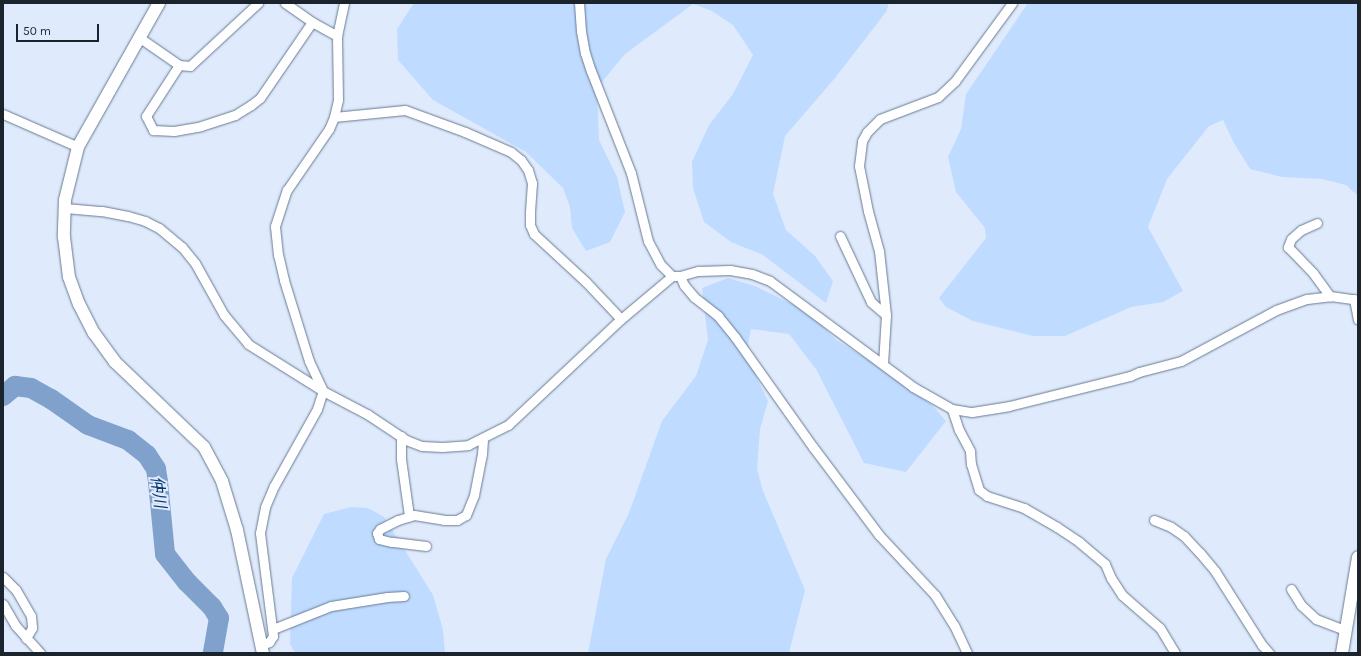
<!DOCTYPE html>
<meta charset="utf-8">
<style>
body{margin:0}
#map{position:relative;width:1361px;height:656px;overflow:hidden;background:#dfebfc;font-family:Karla,"Noto Sans JP",sans-serif}
div>[style]{position:absolute}
.green>*{inset:0;background:#bfdbff}
.river>*{height:20px;margin:-10px;padding:0 10px;transform-origin:10px;border-radius:10px;background:#80a1cb}
.roads{filter:drop-shadow(0 0 1px #677992) drop-shadow(0 0 1px #677992)}
.minor>*{height:9px;margin:-4.5px;padding:0 4.5px;transform-origin:4.5px;border-radius:4.5px;background:#fff}
.tertiary>*{height:12px;margin:-6px;padding:0 6px;transform-origin:6px;border-radius:6px;background:#fff}
span{translate:-50% -50%;white-space:nowrap;text-align:center;line-height:1.15;-webkit-text-stroke:4px #dfebfc;paint-order:stroke}
.water-label{font-size:16px;color:#0a386c;font-style:italic}
.frame{position:absolute;inset:0;border:4px solid #1b232d;pointer-events:none}
.scale{position:absolute;left:16px;top:24px;width:83px;height:18px;box-sizing:border-box;border:2px solid #1b232d;border-top:0;padding-left:5px;font-size:12px;line-height:14px;white-space:nowrap;color:#1b232d;-webkit-text-stroke:3px #dfebfc;paint-order:stroke}
</style>
<div id="map">
<div class="green">
<div style="clip-path:polygon(414px 3px,889px 3px,886px 12px,835px 78px,785px 136px,773px 194px,786px 230px,815px 256px,833px 281px,826px 303px,763px 255px,731px 242px,704px 222px,693px 188px,692px 162px,709px 125px,733px 94px,753px 55px,733px 25px,712px 11px,693px 4px,625px 54px,597px 88px,599px 140px,617px 177px,625px 212px,610px 242px,586px 251px,572px 228px,570px 207px,563px 188px,526px 152px,433px 100px,398px 60px,397px 29px)"></div>
<div style="clip-path:polygon(1028px 3px,1358px 3px,1358px 196px,1346px 185px,1322px 179px,1282px 177px,1250px 169px,1234px 143px,1223px 120px,1209px 126px,1167px 179px,1148px 227px,1183px 291px,1163px 302px,1131px 307px,1065px 336px,1033px 336px,973px 321px,946px 307px,939px 298px,986px 238px,985px 228px,956px 192px,948px 157px,961px 129px,966px 94px)"></div>
<div style="clip-path:polygon(728px 278px,755px 286px,796px 306px,816px 319px,836px 340px,889px 372px,909px 389px,932px 405px,946px 421px,906px 472px,864px 463px,816px 369px,789px 334px,751px 329px,748px 344px,753px 370px,768px 401px,760px 429px,757px 469px,763px 491px,805px 590px,789px 653px,588px 653px,606px 559px,629px 513px,662px 421px,696px 376px,708px 340px,702px 288px)"></div>
<div style="clip-path:polygon(351px 507px,368px 508px,384px 517px,433px 595px,443px 630px,445px 653px,295px 653px,290px 644px,292px 578px,324px 514px)"></div>
</div>
<div class="river">
<div style="left:3px;top:396px;width:16px;rotate:-40deg"></div>
<div style="left:15px;top:386px;width:16px;rotate:7deg"></div>
<div style="left:31px;top:388px;width:23px;rotate:29deg"></div>
<div style="left:51px;top:399px;width:45px;rotate:35.1deg"></div>
<div style="left:88px;top:425px;width:43px;rotate:20.6deg"></div>
<div style="left:128px;top:440px;width:24px;rotate:38deg"></div>
<div style="left:147px;top:455px;width:17px;rotate:57deg"></div>
<div style="left:156px;top:469px;width:13px;rotate:81deg"></div>
<div style="left:158px;top:482px;width:72px;rotate:84.4deg"></div>
<div style="left:165px;top:554px;width:36px;rotate:52deg"></div>
<div style="left:187px;top:582px;width:35px;rotate:45deg"></div>
<div style="left:212px;top:607px;width:13px;rotate:58deg"></div>
<div style="left:219px;top:618px;width:36px;rotate:100deg"></div>
</div>
<div class="roads">
<div class="minor">
<div style="left:285px;top:3px;width:33px;rotate:35deg"></div>
<div style="left:312px;top:22px;width:29px;rotate:29deg"></div>
<div style="left:579px;top:3px;width:28px;rotate:86deg"></div>
<div style="left:581px;top:31px;width:22px;rotate:80deg"></div>
<div style="left:585px;top:53px;width:19px;rotate:72deg"></div>
<div style="left:591px;top:71px;width:110px;rotate:68.6deg"></div>
<div style="left:631px;top:173px;width:70px;rotate:76deg"></div>
<div style="left:648px;top:241px;width:27px;rotate:62deg"></div>
<div style="left:661px;top:265px;width:16px;rotate:45deg"></div>
<div style="left:140px;top:38px;width:47px;rotate:34.7deg"></div>
<div style="left:179px;top:65px;width:11px;rotate:5deg"></div>
<div style="left:190px;top:66px;width:93px;rotate:-42.8deg"></div>
<div style="left:179px;top:65px;width:61px;rotate:122.9deg"></div>
<div style="left:146px;top:116px;width:16px;rotate:63deg"></div>
<div style="left:153px;top:130px;width:21px;rotate:3deg"></div>
<div style="left:174px;top:131px;width:27px;rotate:-10deg"></div>
<div style="left:201px;top:126px;width:36px;rotate:-18deg"></div>
<div style="left:235px;top:115px;width:19px;rotate:-32deg"></div>
<div style="left:251px;top:105px;width:11px;rotate:-38deg"></div>
<div style="left:260px;top:98px;width:92px;rotate:-55.6deg"></div>
<div style="left:3px;top:114px;width:82px;rotate:23.7deg"></div>
<div style="left:334px;top:117px;width:71px;rotate:-5.6deg"></div>
<div style="left:405px;top:110px;width:64px;rotate:20.1deg"></div>
<div style="left:465px;top:132px;width:50px;rotate:23.5deg"></div>
<div style="left:511px;top:152px;width:13px;rotate:39deg"></div>
<div style="left:521px;top:160px;width:12px;rotate:55deg"></div>
<div style="left:528px;top:170px;width:14px;rotate:73deg"></div>
<div style="left:532px;top:183px;width:30px;rotate:94deg"></div>
<div style="left:530px;top:213px;width:12px;rotate:90deg"></div>
<div style="left:530px;top:225px;width:10px;rotate:66deg"></div>
<div style="left:534px;top:234px;width:71px;rotate:42.7deg"></div>
<div style="left:586px;top:282px;width:51px;rotate:46.6deg"></div>
<div style="left:65px;top:208px;width:37px;rotate:5deg"></div>
<div style="left:102px;top:211px;width:26px;rotate:11deg"></div>
<div style="left:128px;top:216px;width:18px;rotate:16deg"></div>
<div style="left:145px;top:221px;width:16px;rotate:27deg"></div>
<div style="left:159px;top:228px;width:30px;rotate:40deg"></div>
<div style="left:182px;top:247px;width:21px;rotate:51deg"></div>
<div style="left:195px;top:263px;width:60px;rotate:60.9deg"></div>
<div style="left:224px;top:315px;width:38px;rotate:50deg"></div>
<div style="left:248px;top:344px;width:89px;rotate:32.1deg"></div>
<div style="left:323px;top:391px;width:50px;rotate:27.6deg"></div>
<div style="left:367px;top:414px;width:47px;rotate:33.7deg"></div>
<div style="left:406px;top:440px;width:17px;rotate:21deg"></div>
<div style="left:422px;top:446px;width:20px;rotate:3deg"></div>
<div style="left:442px;top:447px;width:26px;rotate:-4deg"></div>
<div style="left:468px;top:445px;width:45px;rotate:-26.6deg"></div>
<div style="left:508px;top:425px;width:155px;rotate:-43.2deg"></div>
<div style="left:621px;top:319px;width:67px;rotate:-40.1deg"></div>
<div style="left:672px;top:276px;width:8px"></div>
<div style="left:680px;top:276px;width:19px;rotate:-16deg"></div>
<div style="left:698px;top:271px;width:32px;rotate:-2deg"></div>
<div style="left:730px;top:270px;width:22px;rotate:10deg"></div>
<div style="left:752px;top:274px;width:19px;rotate:21deg"></div>
<div style="left:770px;top:281px;width:178px;rotate:36.5deg"></div>
<div style="left:913px;top:387px;width:45px;rotate:29.4deg"></div>
<div style="left:952px;top:409px;width:20px;rotate:9deg"></div>
<div style="left:972px;top:412px;width:37px;rotate:-9deg"></div>
<div style="left:1009px;top:406px;width:125px;rotate:-13.9deg"></div>
<div style="left:1130px;top:376px;width:10px;rotate:-24deg"></div>
<div style="left:1139px;top:372px;width:43px;rotate:-14.7deg"></div>
<div style="left:1181px;top:361px;width:108px;rotate:-28.2deg"></div>
<div style="left:1276px;top:310px;width:33px;rotate:-20deg"></div>
<div style="left:1307px;top:299px;width:23px;rotate:-7deg"></div>
<div style="left:1330px;top:296px;width:28px;rotate:8deg"></div>
<div style="left:1317px;top:223px;width:17px;rotate:156deg"></div>
<div style="left:1301px;top:230px;width:13px;rotate:138deg"></div>
<div style="left:1291px;top:239px;width:9px;rotate:111deg"></div>
<div style="left:1288px;top:247px;width:36px;rotate:46deg"></div>
<div style="left:1313px;top:273px;width:29px;rotate:54deg"></div>
<div style="left:840px;top:236px;width:73px;rotate:64.8deg"></div>
<div style="left:871px;top:302px;width:20px;rotate:41deg"></div>
<div style="left:680px;top:276px;width:10px;rotate:66deg"></div>
<div style="left:684px;top:285px;width:16px;rotate:50deg"></div>
<div style="left:694px;top:297px;width:31px;rotate:38deg"></div>
<div style="left:718px;top:316px;width:27px;rotate:51deg"></div>
<div style="left:735px;top:337px;width:135px;rotate:54.7deg"></div>
<div style="left:813px;top:447px;width:110px;rotate:53.1deg"></div>
<div style="left:879px;top:535px;width:82px;rotate:47deg"></div>
<div style="left:935px;top:595px;width:36px;rotate:58deg"></div>
<div style="left:954px;top:625px;width:31px;rotate:65deg"></div>
<div style="left:1354px;top:299px;width:21px;rotate:79deg"></div>
<div style="left:883px;top:364px;width:49px;rotate:-86.5deg"></div>
<div style="left:886px;top:315px;width:64px;rotate:-96.2deg"></div>
<div style="left:879px;top:251px;width:41px;rotate:-105.4deg"></div>
<div style="left:868px;top:211px;width:46px;rotate:-101.3deg"></div>
<div style="left:859px;top:166px;width:25px;rotate:-83deg"></div>
<div style="left:862px;top:141px;width:10px;rotate:-61deg"></div>
<div style="left:867px;top:132px;width:18px;rotate:-45deg"></div>
<div style="left:880px;top:119px;width:62px;rotate:-20.8deg"></div>
<div style="left:938px;top:97px;width:23px;rotate:-43deg"></div>
<div style="left:955px;top:81px;width:97px;rotate:-53.8deg"></div>
<div style="left:952px;top:409px;width:22px;rotate:72deg"></div>
<div style="left:959px;top:430px;width:24px;rotate:62deg"></div>
<div style="left:970px;top:451px;width:13px;rotate:86deg"></div>
<div style="left:971px;top:464px;width:27px;rotate:73deg"></div>
<div style="left:979px;top:490px;width:10px;rotate:37deg"></div>
<div style="left:987px;top:496px;width:39px;rotate:18deg"></div>
<div style="left:1024px;top:508px;width:38px;rotate:30deg"></div>
<div style="left:1057px;top:527px;width:27px;rotate:34deg"></div>
<div style="left:1079px;top:542px;width:34px;rotate:40deg"></div>
<div style="left:1105px;top:564px;width:15px;rotate:67deg"></div>
<div style="left:1111px;top:578px;width:20px;rotate:57deg"></div>
<div style="left:1122px;top:595px;width:50px;rotate:41deg"></div>
<div style="left:1160px;top:628px;width:29px;rotate:59deg"></div>
<div style="left:401px;top:436px;width:23px;rotate:90deg"></div>
<div style="left:401px;top:459px;width:58px;rotate:82deg"></div>
<div style="left:1154px;top:520px;width:18px;rotate:22deg"></div>
<div style="left:1171px;top:527px;width:16px;rotate:35deg"></div>
<div style="left:1184px;top:536px;width:23px;rotate:47deg"></div>
<div style="left:1200px;top:553px;width:23px;rotate:50deg"></div>
<div style="left:1215px;top:571px;width:88px;rotate:57.6deg"></div>
<div style="left:1262px;top:645px;width:11px;rotate:49deg"></div>
<div style="left:426px;top:546px;width:35px;rotate:-173deg"></div>
<div style="left:391px;top:542px;width:12px;rotate:-166deg"></div>
<div style="left:379px;top:539px;width:6px;rotate:-108deg"></div>
<div style="left:377px;top:533px;width:5px;rotate:-53deg"></div>
<div style="left:380px;top:529px;width:20px;rotate:-27deg"></div>
<div style="left:398px;top:520px;width:17px;rotate:-17deg"></div>
<div style="left:414px;top:515px;width:30px;rotate:9deg"></div>
<div style="left:444px;top:520px;width:13px"></div>
<div style="left:457px;top:520px;width:10px;rotate:-29deg"></div>
<div style="left:466px;top:515px;width:22px;rotate:-68deg"></div>
<div style="left:474px;top:495px;width:42px;rotate:-79deg"></div>
<div style="left:482px;top:454px;width:16px;rotate:-86deg"></div>
<div style="left:3px;top:577px;width:18px;rotate:45deg"></div>
<div style="left:16px;top:590px;width:30px;rotate:60deg"></div>
<div style="left:31px;top:616px;width:12px;rotate:85deg"></div>
<div style="left:32px;top:628px;width:12px;rotate:121deg"></div>
<div style="left:1291px;top:589px;width:19px;rotate:58deg"></div>
<div style="left:1301px;top:605px;width:21px;rotate:43deg"></div>
<div style="left:1316px;top:619px;width:31px;rotate:21deg"></div>
<div style="left:3px;top:604px;width:24px;rotate:60deg"></div>
<div style="left:15px;top:625px;width:38px;rotate:48deg"></div>
<div style="left:273px;top:629px;width:62px;rotate:-21.6deg"></div>
<div style="left:331px;top:606px;width:57px;rotate:-9.1deg"></div>
<div style="left:387px;top:597px;width:17px;rotate:-3deg"></div>
<div style="left:262px;top:645px;width:8px;rotate:-23deg"></div>
<div style="left:269px;top:642px;width:7px;rotate:-56deg"></div>
<div style="left:273px;top:636px;width:104px;rotate:-97.2deg"></div>
<div style="left:260px;top:533px;width:26px;rotate:-79deg"></div>
<div style="left:265px;top:507px;width:23px;rotate:-67deg"></div>
<div style="left:274px;top:486px;width:88px;rotate:-60.8deg"></div>
<div style="left:317px;top:409px;width:19px;rotate:-72deg"></div>
<div style="left:323px;top:391px;width:33px;rotate:-115deg"></div>
<div style="left:309px;top:361px;width:85px;rotate:-107.2deg"></div>
<div style="left:284px;top:280px;width:26px;rotate:-103deg"></div>
<div style="left:278px;top:255px;width:29px;rotate:-96deg"></div>
<div style="left:275px;top:226px;width:38px;rotate:-72deg"></div>
<div style="left:287px;top:190px;width:74px;rotate:-55.5deg"></div>
<div style="left:329px;top:129px;width:13px;rotate:-67deg"></div>
<div style="left:334px;top:117px;width:17px;rotate:-77deg"></div>
<div style="left:338px;top:100px;width:64px;rotate:-90.9deg"></div>
<div style="left:337px;top:36px;width:34px;rotate:-78deg"></div>
</div>
<div class="tertiary">
<div style="left:159px;top:3px;width:165px;rotate:119.4deg"></div>
<div style="left:78px;top:147px;width:55px;rotate:103.8deg"></div>
<div style="left:65px;top:200px;width:37px;rotate:92deg"></div>
<div style="left:64px;top:237px;width:40px;rotate:82.9deg"></div>
<div style="left:69px;top:277px;width:29px;rotate:70deg"></div>
<div style="left:79px;top:304px;width:33px;rotate:63deg"></div>
<div style="left:94px;top:333px;width:36px;rotate:54deg"></div>
<div style="left:115px;top:362px;width:123px;rotate:43.7deg"></div>
<div style="left:204px;top:447px;width:38px;rotate:62deg"></div>
<div style="left:222px;top:481px;width:51px;rotate:73deg"></div>
<div style="left:237px;top:530px;width:126px;rotate:78.1deg"></div>
<div style="left:1342px;top:653px;width:97px;rotate:-80.5deg"></div>
</div>
</div>
<div class="water-label">
<span style="left:158px;top:492px;rotate:83deg">仲川</span>
</div>
<div class="frame"></div>
<div class="scale">50 m</div>
</div>
